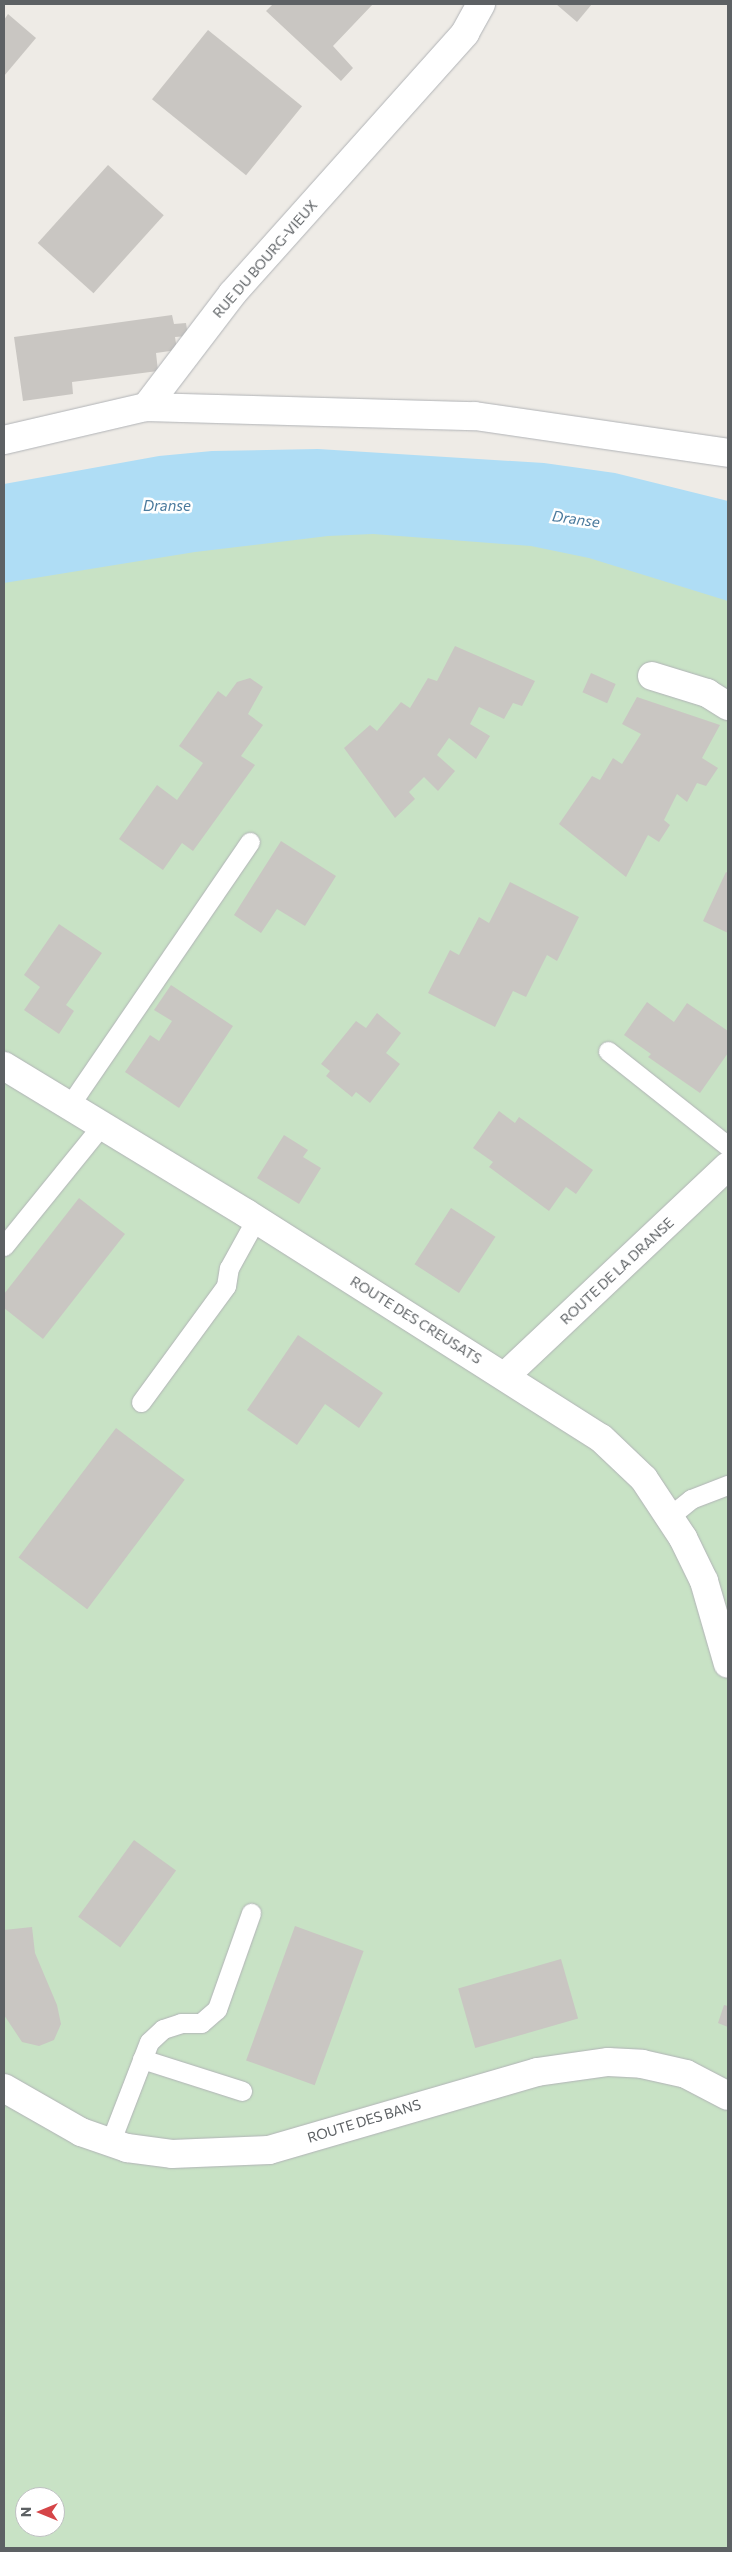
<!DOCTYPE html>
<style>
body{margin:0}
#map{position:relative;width:732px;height:2552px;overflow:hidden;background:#eeebe6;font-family:Commissioner,sans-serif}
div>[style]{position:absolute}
.green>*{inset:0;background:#c8e2c5}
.water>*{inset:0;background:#afddf5}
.building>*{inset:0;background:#c9c6c2;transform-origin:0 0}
.roads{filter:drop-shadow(0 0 1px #b1b3b6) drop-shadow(0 0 1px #b1b3b6)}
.lane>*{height:19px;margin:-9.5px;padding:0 9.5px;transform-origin:9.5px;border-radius:9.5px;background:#fff}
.street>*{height:28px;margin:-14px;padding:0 14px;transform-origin:14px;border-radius:14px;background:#fff}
span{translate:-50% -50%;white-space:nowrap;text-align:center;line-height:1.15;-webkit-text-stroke:5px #fff;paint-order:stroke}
.street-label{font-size:14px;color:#5d6164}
.water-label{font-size:15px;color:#4a7a9d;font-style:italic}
.frame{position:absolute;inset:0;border:5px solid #5d6164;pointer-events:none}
.north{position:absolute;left:15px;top:2487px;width:50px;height:50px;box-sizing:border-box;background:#fff;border:1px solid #bec0c1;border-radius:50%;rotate:270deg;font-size:14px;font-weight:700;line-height:20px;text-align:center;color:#5d6164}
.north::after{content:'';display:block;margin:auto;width:18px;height:22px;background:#d54548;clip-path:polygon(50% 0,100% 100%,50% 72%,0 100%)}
</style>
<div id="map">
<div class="green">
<div style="clip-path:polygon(evenodd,263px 501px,728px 571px,728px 2548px,4px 2548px,4px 543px,263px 501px,25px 2497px,55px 2497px,55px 2527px,25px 2527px,25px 2497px)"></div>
</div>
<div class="water">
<div style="clip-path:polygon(318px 449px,544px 463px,615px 473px,728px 501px,728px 601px,589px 558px,531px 546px,373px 534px,328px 536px,195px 552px,4px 583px,4px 484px,159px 456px,212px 451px)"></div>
</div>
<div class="building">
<div style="clip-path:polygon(273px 4px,373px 4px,333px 46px,353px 68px,341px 81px,266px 11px)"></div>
<div style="clip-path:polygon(556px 4px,592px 4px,577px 22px)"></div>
<div style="clip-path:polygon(8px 14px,36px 38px,4px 76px,4px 20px)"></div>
<div style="left:208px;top:30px;width:121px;height:89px;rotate:39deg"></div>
<div style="left:108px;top:165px;width:75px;height:105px;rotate:42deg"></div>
<div style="clip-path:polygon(172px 315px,174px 324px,186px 323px,188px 336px,175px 337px,177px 350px,156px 353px,158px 371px,72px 382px,73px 394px,23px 401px,14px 337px)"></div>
<div style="clip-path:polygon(455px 646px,535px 681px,522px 706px,513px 703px,504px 719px,479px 707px,470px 724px,490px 736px,476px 759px,449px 738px,437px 755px,455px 771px,438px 791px,424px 777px,409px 792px,415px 799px,395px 818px,344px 748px,370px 725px,377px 731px,401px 702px,410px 708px,428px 678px,437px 681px)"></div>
<div style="left:591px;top:673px;width:27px;height:21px;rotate:24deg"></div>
<div style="clip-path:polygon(250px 678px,263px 687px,248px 714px,263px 725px,241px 756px,255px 765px,193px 851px,182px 843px,163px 870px,119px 839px,157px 785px,177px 800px,203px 763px,179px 746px,218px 691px,226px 697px,237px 682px)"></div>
<div style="clip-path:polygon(637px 697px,720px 725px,702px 758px,718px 768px,706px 786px,697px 783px,687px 802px,677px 794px,664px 820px,670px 825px,659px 842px,648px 835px,626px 877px,559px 824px,592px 776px,600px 780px,613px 758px,622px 764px,641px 734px,622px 724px)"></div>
<div style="clip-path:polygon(281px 841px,336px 876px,305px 926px,277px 909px,261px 933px,234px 915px)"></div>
<div style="clip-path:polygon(726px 872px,728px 873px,728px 933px,703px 921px)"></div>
<div style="clip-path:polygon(510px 882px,579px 917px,557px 961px,547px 955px,526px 997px,513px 991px,495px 1027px,428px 993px,450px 950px,459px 955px,479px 917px,489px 923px)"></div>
<div style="clip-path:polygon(59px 924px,102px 953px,66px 1005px,74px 1011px,59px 1034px,24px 1010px,40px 987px,24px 975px)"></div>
<div style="clip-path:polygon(171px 985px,233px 1026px,179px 1108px,125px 1072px,150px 1035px,159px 1041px,172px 1021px,154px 1010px)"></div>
<div style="clip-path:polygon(647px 1002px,674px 1022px,687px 1003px,728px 1031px,728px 1053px,700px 1093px,648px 1057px,651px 1054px,624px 1035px)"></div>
<div style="clip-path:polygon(377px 1013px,401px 1033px,386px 1053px,400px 1064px,370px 1103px,356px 1092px,352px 1097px,326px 1076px,330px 1071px,321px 1064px,356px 1021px,366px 1028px)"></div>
<div style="clip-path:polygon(499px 1111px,515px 1123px,519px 1117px,593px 1170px,576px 1194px,566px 1187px,549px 1211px,489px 1167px,493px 1162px,473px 1148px)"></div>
<div style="clip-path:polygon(284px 1135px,308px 1150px,303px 1157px,321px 1168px,299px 1204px,257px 1178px)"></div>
<div style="clip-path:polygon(79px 1198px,125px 1234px,43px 1339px,4px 1308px,4px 1294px)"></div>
<div style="left:451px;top:1208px;width:53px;height:67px;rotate:33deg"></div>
<div style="clip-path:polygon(298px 1335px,383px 1393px,359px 1428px,325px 1404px,297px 1445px,247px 1410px)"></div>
<div style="left:116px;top:1428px;width:86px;height:162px;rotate:37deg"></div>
<div style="left:134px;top:1840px;width:52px;height:95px;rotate:36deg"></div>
<div style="left:295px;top:1926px;width:73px;height:143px;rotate:20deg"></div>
<div style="clip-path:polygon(32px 1927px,35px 1953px,57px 2005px,61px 2024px,54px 2040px,39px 2046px,22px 2042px,4px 2015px,4px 1930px)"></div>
<div style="left:561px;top:1959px;width:62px;height:107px;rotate:74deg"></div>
<div style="clip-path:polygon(724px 2005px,728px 2006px,728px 2027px,718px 2023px)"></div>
</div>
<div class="roads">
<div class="lane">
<div style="left:608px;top:1051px;width:153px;rotate:38.4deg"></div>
<div style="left:69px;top:1106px;width:320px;rotate:-55.6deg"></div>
<div style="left:4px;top:1246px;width:156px;rotate:-51deg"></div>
<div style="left:141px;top:1402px;width:144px;rotate:-53.8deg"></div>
<div style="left:226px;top:1286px;width:18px;rotate:-81deg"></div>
<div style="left:229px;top:1268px;width:56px;rotate:-61.1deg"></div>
<div style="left:670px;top:1516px;width:27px;rotate:-39deg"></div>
<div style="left:691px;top:1499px;width:40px;rotate:-21deg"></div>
<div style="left:142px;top:2059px;width:105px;rotate:17.7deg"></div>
<div style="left:110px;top:2143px;width:108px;rotate:-68.9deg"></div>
<div style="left:149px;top:2042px;width:19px;rotate:-43deg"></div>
<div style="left:163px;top:2029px;width:19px;rotate:-18deg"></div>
<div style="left:181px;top:2023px;width:20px"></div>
<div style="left:201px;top:2023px;width:21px;rotate:-41deg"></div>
<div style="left:217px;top:2009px;width:102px;rotate:-70.5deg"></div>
</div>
<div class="street">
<div style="left:146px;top:407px;width:329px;rotate:1.6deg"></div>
<div style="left:475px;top:416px;width:256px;rotate:8.3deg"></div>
<div style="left:4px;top:440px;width:146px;rotate:-13.1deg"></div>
<div style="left:146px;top:407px;width:142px;rotate:-52.7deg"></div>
<div style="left:232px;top:294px;width:350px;rotate:-48.2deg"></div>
<div style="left:465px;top:33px;width:33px;rotate:-61deg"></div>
<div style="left:652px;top:676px;width:58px;rotate:17.2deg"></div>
<div style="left:707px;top:693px;width:25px;rotate:32deg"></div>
<div style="left:4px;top:1066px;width:283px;rotate:31.3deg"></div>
<div style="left:246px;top:1213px;width:420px;rotate:32.4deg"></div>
<div style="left:601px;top:1438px;width:59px;rotate:43.6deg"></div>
<div style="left:644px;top:1479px;width:71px;rotate:56.5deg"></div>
<div style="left:683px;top:1538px;width:48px;rotate:64deg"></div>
<div style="left:704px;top:1581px;width:86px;rotate:73.9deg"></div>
<div style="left:505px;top:1376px;width:306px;rotate:-43.3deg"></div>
<div style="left:4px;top:2088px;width:89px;rotate:29.7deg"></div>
<div style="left:81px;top:2132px;width:49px;rotate:19.2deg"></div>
<div style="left:127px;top:2148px;width:45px;rotate:7.6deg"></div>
<div style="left:172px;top:2154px;width:97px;rotate:-2.4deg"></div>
<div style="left:269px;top:2150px;width:279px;rotate:-16.2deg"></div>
<div style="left:537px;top:2072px;width:72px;rotate:-8deg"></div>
<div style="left:608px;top:2062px;width:34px;rotate:3deg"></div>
<div style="left:642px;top:2064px;width:45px;rotate:12.8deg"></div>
<div style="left:686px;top:2074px;width:47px;rotate:27.6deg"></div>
</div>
</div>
<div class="street-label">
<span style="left:265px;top:259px;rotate:-49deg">RUE DU BOURG-VIEUX</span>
<span style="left:617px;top:1271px;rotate:-43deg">ROUTE DE LA DRANSE</span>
<span style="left:416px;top:1320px;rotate:32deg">ROUTE DES CREUSATS</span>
<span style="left:364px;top:2121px;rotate:-17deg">ROUTE DES BANS</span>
</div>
<div class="water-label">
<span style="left:167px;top:506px">Dranse</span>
<span style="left:576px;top:519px;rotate:8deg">Dranse</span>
</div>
<div class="frame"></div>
<div class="north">N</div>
</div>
